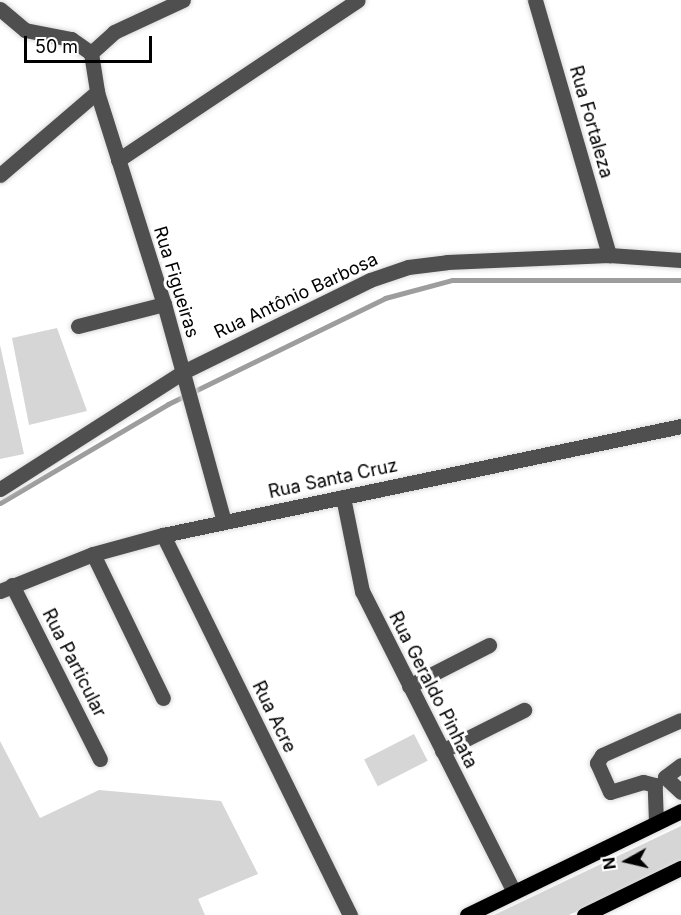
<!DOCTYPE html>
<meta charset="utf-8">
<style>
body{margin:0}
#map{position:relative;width:681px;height:915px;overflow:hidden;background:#fff;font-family:Inter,sans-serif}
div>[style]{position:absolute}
.green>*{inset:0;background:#d6d6d6;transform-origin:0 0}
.stream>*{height:5px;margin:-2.5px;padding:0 2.5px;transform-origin:2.5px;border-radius:2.5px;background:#9d9d9d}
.roads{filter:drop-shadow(0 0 2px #dbdbdb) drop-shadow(0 0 2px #dbdbdb)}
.minor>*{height:15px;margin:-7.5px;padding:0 7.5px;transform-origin:7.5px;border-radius:7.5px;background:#4f4f4f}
.major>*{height:15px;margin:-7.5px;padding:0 7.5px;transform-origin:7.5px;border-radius:7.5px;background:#000}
span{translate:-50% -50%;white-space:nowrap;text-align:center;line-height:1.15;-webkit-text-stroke:6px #fff;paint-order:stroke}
.street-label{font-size:18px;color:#000}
.north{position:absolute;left:597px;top:831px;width:60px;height:60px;-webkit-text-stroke:4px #fff;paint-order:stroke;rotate:262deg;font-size:16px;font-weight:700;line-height:24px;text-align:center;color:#000}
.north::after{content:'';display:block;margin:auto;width:21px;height:27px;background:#000;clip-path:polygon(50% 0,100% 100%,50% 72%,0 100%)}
.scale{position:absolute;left:24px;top:36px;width:128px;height:27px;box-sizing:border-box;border:3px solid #000;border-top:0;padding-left:8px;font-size:18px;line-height:21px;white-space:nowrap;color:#000;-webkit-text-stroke:4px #fff;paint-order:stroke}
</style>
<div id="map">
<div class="green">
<div style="clip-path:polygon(57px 328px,87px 411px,29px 425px,12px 338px)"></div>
<div style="clip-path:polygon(0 345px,24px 454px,0 459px)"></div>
<div style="left:414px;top:734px;width:30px;height:56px;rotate:63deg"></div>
<div style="clip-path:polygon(0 741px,40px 818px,99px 790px,221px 801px,258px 874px,198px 899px,205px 915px,0 915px)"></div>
<div style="clip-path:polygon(681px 826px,681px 862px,569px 915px,494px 915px)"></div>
</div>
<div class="stream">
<div style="left:0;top:503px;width:195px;rotate:-30.5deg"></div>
<div style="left:168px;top:404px;width:242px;rotate:-26deg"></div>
<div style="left:385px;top:298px;width:69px;rotate:-15deg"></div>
<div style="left:452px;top:280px;width:229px"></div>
</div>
<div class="roads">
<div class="minor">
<div style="left:535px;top:0;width:266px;rotate:73.8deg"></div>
<div style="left:0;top:9px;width:33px;rotate:40deg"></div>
<div style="left:25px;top:30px;width:47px;rotate:11.1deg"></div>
<div style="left:71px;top:39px;width:24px;rotate:35deg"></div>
<div style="left:91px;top:53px;width:39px;rotate:81deg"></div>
<div style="left:97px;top:92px;width:222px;rotate:72.5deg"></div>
<div style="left:164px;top:304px;width:226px;rotate:74.6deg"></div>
<div style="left:91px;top:53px;width:31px;rotate:-42deg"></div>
<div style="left:114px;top:32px;width:76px;rotate:-24.9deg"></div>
<div style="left:118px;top:160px;width:288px;rotate:-33.7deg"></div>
<div style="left:0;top:175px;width:128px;rotate:-40.6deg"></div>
<div style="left:78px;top:326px;width:89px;rotate:-14.3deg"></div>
<div style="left:0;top:489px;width:217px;rotate:-32.6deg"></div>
<div style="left:183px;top:372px;width:208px;rotate:-26.2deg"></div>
<div style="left:370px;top:280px;width:40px;rotate:-18.9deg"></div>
<div style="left:408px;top:267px;width:39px;rotate:-7deg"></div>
<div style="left:447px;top:262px;width:162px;rotate:-2.5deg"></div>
<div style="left:609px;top:255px;width:72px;rotate:4deg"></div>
<div style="left:343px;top:497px;width:96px;rotate:78.6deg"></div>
<div style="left:362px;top:591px;width:337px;rotate:63.2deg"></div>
<div style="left:163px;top:535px;width:424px;rotate:63.8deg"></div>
<div style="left:93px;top:554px;width:160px;rotate:64.1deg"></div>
<div style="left:12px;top:585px;width:195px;rotate:63.2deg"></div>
<div style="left:0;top:591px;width:100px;rotate:-21.7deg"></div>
<div style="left:93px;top:554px;width:73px;rotate:-15.2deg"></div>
<div style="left:163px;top:535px;width:529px;rotate:-11.88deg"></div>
<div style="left:409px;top:686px;width:90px;rotate:-27.1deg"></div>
<div style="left:442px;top:751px;width:92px;rotate:-26.6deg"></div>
<div style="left:681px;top:765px;width:20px;rotate:143deg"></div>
<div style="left:665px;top:777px;width:22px;rotate:43deg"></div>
<div style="left:656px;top:823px;width:38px;rotate:-92deg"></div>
<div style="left:655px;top:785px;width:12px;rotate:-166deg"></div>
<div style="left:643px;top:782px;width:34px;rotate:163deg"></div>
<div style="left:610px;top:792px;width:32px;rotate:-114deg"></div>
<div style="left:597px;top:763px;width:9px;rotate:-58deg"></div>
<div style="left:602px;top:755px;width:86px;rotate:-23.9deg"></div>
</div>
<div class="major">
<div style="left:467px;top:915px;width:238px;rotate:-25.9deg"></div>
<div style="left:584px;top:915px;width:108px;rotate:-25.9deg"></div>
</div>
</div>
<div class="street-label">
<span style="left:591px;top:122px;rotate:74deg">Rua Fortaleza</span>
<span style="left:176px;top:282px;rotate:73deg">Rua Figueiras</span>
<span style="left:296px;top:296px;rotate:-25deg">Rua Antônio Barbosa</span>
<span style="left:333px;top:479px;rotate:-12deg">Rua Santa Cruz</span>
<span style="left:74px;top:663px;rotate:63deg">Rua Particular</span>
<span style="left:433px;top:690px;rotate:63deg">Rua Geraldo Pinhata</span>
<span style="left:274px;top:717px;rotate:64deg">Rua Acre</span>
</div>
<div class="north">N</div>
<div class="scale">50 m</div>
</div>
